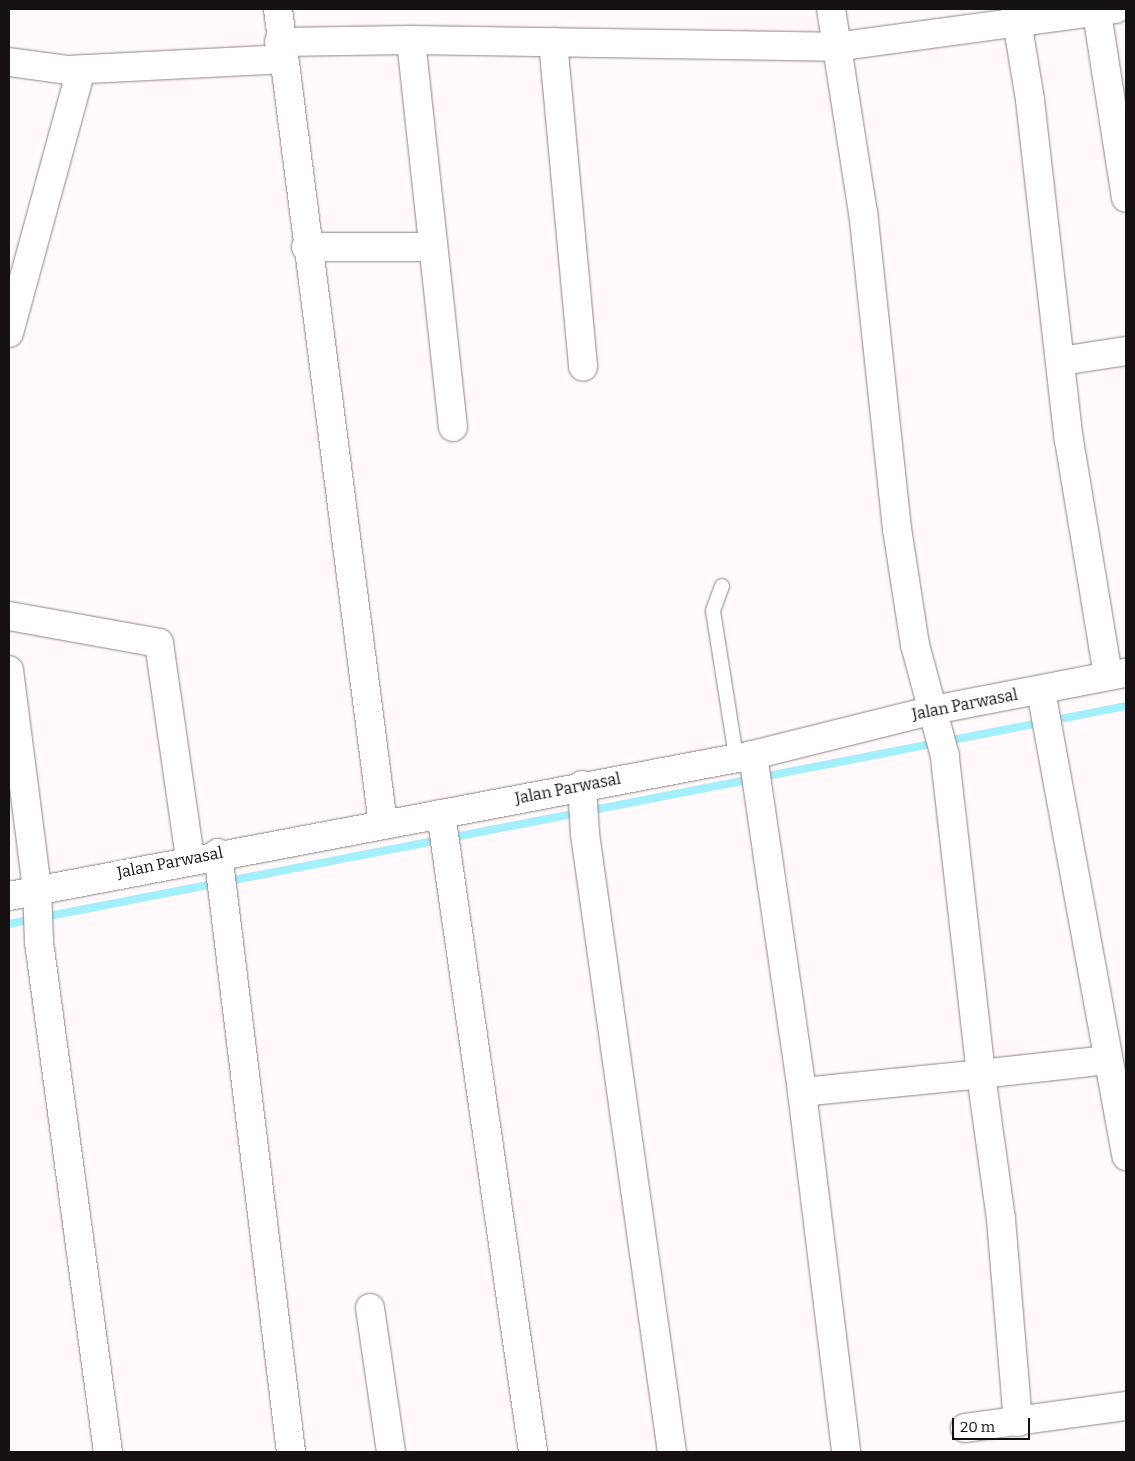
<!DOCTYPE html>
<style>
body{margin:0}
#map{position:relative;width:1135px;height:1461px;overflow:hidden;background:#fff9fb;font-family:Bitter,serif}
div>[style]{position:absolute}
.stream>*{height:8px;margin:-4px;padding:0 4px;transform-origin:4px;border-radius:4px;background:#a3effa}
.roads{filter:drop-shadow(0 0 1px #908387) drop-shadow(0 0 1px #908387)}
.service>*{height:14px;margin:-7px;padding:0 7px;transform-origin:7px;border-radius:7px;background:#fff}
.minor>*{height:28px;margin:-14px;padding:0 14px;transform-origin:14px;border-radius:14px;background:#fff}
span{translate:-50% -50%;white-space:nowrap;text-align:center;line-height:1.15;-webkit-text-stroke:5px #fff;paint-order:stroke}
.street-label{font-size:16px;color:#151012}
.frame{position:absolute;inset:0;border:10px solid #151012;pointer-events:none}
.scale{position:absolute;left:952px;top:1418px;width:78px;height:22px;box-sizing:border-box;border:2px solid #151012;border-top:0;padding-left:6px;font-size:15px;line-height:18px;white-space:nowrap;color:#151012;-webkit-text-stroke:4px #fff;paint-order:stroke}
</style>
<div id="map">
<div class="stream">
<div style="left:44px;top:917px;width:1102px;rotate:-11.03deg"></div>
<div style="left:9px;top:924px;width:24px;rotate:-12deg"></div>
</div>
<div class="roads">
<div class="service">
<div style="left:722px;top:586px;width:27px;rotate:110deg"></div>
<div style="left:713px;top:611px;width:148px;rotate:81deg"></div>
</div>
<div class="minor">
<div style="left:278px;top:9px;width:822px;rotate:82.66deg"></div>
<div style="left:1015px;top:9px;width:92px;rotate:80.6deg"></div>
<div style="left:1030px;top:100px;width:342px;rotate:83.5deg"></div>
<div style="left:1069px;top:440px;width:239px;rotate:80.6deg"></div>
<div style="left:1097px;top:13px;width:187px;rotate:81.1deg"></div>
<div style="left:279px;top:42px;width:132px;rotate:-0.9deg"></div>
<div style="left:553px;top:42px;width:326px;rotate:84.7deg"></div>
<div style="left:9px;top:62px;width:60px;rotate:7.7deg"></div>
<div style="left:68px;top:70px;width:214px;rotate:-2.9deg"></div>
<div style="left:306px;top:247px;width:126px"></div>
<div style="left:9px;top:333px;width:273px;rotate:-74.7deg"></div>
<div style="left:1061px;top:361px;width:66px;rotate:-8.7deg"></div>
<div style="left:453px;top:427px;width:389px;rotate:-96.2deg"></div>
<div style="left:411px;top:40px;width:424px;rotate:0.9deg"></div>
<div style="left:835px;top:47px;width:283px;rotate:-7.7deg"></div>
<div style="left:9px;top:616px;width:152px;rotate:10.2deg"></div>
<div style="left:159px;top:643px;width:218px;rotate:81.8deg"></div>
<div style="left:9px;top:670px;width:221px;rotate:82.7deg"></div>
<div style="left:37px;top:889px;width:53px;rotate:87.8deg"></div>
<div style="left:39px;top:942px;width:515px;rotate:82.3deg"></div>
<div style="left:1041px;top:691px;width:473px;rotate:79.6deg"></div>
<div style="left:753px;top:755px;width:341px;rotate:81.7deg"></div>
<div style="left:802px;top:1092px;width:363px;rotate:83deg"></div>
<div style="left:582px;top:785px;width:49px;rotate:86.5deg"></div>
<div style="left:585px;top:834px;width:624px;rotate:81.99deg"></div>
<div style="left:441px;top:814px;width:645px;rotate:81.79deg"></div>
<div style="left:218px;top:853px;width:603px;rotate:83.05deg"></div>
<div style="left:9px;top:896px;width:757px;rotate:-10.73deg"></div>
<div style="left:753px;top:755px;width:186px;rotate:-14deg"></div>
<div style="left:933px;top:710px;width:197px;rotate:-10.9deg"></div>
<div style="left:802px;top:1092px;width:180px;rotate:-5.7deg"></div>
<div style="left:981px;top:1074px;width:320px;rotate:-96.5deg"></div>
<div style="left:945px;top:756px;width:115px;rotate:-105.1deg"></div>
<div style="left:915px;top:645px;width:117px;rotate:-98.8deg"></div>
<div style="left:897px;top:529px;width:318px;rotate:-96.1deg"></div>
<div style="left:863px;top:213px;width:206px;rotate:-98.9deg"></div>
<div style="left:370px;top:1308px;width:146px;rotate:81.7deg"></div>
<div style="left:1018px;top:1422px;width:204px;rotate:-94.8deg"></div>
<div style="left:1001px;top:1219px;width:146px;rotate:-97.9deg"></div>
<div style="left:981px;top:1074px;width:127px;rotate:-6.3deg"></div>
<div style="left:965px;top:1428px;width:162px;rotate:-7.8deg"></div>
</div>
</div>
<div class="street-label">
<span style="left:965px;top:705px;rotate:-11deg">Jalan Parwasal</span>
<span style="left:568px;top:789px;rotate:-11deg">Jalan Parwasal</span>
<span style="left:170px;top:863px;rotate:-11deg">Jalan Parwasal</span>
</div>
<div class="frame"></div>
<div class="scale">20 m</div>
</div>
